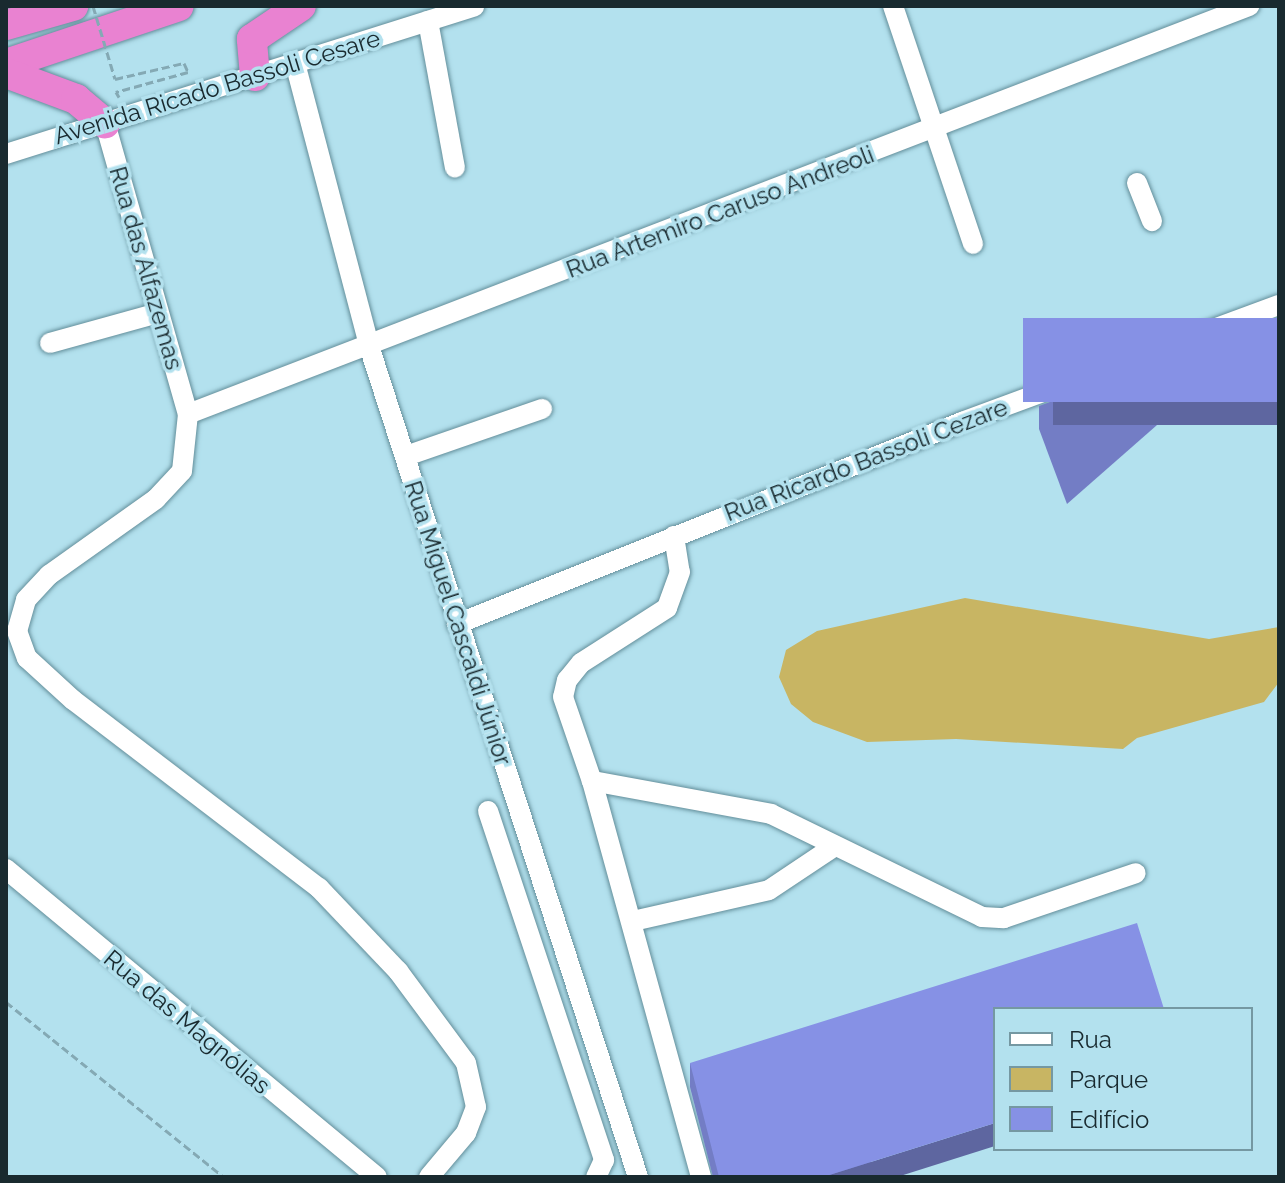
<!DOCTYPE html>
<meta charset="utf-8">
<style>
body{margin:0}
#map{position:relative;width:1285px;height:1183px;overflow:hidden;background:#b3e1ee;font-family:Raleway,sans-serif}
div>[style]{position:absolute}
.green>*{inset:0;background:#c8b563}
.path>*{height:3px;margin-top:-1.5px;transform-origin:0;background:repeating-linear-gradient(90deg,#84a9b4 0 8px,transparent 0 12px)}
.roads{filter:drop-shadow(0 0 2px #638e9a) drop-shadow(0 0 2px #638e9a)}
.minor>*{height:20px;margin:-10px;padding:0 10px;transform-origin:10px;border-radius:10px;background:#fff}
.highway>*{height:30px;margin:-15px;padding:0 15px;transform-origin:15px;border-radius:15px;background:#e982d1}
.path-bridge>*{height:3px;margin-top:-1.5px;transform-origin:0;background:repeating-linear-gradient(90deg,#84a9b4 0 8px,transparent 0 12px)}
.wall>*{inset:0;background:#737dc5}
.shaded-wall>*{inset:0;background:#5e66a0;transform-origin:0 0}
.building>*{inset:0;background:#8691e5;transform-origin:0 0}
span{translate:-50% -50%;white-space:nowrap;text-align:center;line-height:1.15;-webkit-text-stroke:7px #b3e1ee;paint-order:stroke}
.street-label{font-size:24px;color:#192a2f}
.frame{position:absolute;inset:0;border:8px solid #192a2f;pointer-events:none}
.legend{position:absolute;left:993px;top:1007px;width:260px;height:144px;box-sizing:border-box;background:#b3e1ee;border:2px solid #7598a2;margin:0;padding:10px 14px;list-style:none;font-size:24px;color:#192a2f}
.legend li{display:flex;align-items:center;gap:16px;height:40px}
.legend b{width:40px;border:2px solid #7598a2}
</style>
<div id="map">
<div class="green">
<div style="clip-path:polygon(965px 598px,1209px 639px,1279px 627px,1279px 682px,1264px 702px,1137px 738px,1123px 749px,956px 739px,867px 742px,813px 722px,791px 704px,779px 677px,786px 650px,817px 631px)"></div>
</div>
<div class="path">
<div style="left:115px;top:79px;width:71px;rotate:-13.1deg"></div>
<div style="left:184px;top:63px;width:10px;rotate:66deg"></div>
<div style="left:188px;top:72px;width:75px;rotate:164.5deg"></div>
<div style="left:116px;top:92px;width:6px;rotate:59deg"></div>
<div style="left:6px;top:1002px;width:280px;rotate:38.8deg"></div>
</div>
<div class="roads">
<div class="minor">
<div style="left:893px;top:6px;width:251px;rotate:71.4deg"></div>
<div style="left:428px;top:21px;width:149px;rotate:79.6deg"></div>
<div style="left:295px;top:63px;width:293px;rotate:75.3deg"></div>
<div style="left:369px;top:346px;width:873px;rotate:72.06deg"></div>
<div style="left:105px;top:123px;width:303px;rotate:74.1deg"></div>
<div style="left:188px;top:414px;width:57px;rotate:96deg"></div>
<div style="left:182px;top:471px;width:38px;rotate:133deg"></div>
<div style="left:156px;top:499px;width:131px;rotate:144.6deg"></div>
<div style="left:49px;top:575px;width:34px;rotate:133deg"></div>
<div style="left:26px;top:600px;width:32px;rotate:106deg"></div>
<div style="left:17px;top:631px;width:29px;rotate:70deg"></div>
<div style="left:27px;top:658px;width:62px;rotate:42.4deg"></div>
<div style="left:73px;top:700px;width:310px;rotate:37.4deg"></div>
<div style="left:319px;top:888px;width:115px;rotate:46.4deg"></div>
<div style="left:398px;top:971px;width:114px;rotate:53.5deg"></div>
<div style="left:466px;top:1063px;width:45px;rotate:77.2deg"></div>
<div style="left:476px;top:1107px;width:28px;rotate:111deg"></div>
<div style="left:466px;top:1133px;width:57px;rotate:130.1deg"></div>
<div style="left:6px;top:154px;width:491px;rotate:-17.5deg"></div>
<div style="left:1137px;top:183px;width:41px;rotate:68.5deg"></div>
<div style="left:50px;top:343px;width:112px;rotate:-15.5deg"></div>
<div style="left:188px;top:414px;width:1137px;rotate:-21.03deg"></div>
<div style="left:406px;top:456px;width:144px;rotate:-19.1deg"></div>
<div style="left:674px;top:536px;width:36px;rotate:81deg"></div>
<div style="left:680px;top:572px;width:38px;rotate:110deg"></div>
<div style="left:667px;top:608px;width:102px;rotate:147.4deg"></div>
<div style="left:581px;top:663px;width:22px;rotate:129deg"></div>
<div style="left:567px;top:680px;width:17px;rotate:103deg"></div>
<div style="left:563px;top:697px;width:89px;rotate:71deg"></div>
<div style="left:592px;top:781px;width:182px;rotate:10.4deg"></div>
<div style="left:771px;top:814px;width:235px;rotate:26deg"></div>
<div style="left:982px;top:917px;width:22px;rotate:3deg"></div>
<div style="left:1004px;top:918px;width:139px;rotate:-18.8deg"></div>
<div style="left:457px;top:624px;width:544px;rotate:-21.8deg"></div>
<div style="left:962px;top:422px;width:338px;rotate:-20.3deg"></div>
<div style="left:592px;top:781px;width:411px;rotate:74.6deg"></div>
<div style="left:488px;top:811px;width:368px;rotate:71.6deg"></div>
<div style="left:604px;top:1160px;width:19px;rotate:115deg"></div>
<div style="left:6px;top:869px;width:482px;rotate:39.7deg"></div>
<div style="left:633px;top:921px;width:139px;rotate:-12.8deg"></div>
<div style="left:769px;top:890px;width:79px;rotate:-33.7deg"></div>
</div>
<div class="highway">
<div style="left:6px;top:25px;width:70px;rotate:-15.8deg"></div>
<div style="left:6px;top:64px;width:182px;rotate:-18.5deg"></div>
<div style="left:6px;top:73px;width:75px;rotate:20.4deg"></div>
<div style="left:76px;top:99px;width:38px;rotate:40deg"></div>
<div style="left:255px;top:76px;width:37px;rotate:-95deg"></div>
<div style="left:252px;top:39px;width:59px;rotate:-34deg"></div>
</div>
</div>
<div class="path-bridge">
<div style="left:93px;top:6px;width:76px;rotate:73.2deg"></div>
</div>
<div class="wall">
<div style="clip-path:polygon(1279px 318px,1067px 504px,1039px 429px,1039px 406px)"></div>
<div style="clip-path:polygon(690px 1063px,897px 1177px,713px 1177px,690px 1087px)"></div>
</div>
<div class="shaded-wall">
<div style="left:1279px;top:402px;width:23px;height:226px;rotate:90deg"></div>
<div style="clip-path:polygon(995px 1123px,995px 1146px,897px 1177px,823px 1177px)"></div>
</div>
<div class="building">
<div style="left:1279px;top:318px;width:84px;height:256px;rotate:90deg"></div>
<div style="clip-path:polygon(1137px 923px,1164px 1009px,995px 1009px,995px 1123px,823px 1177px,719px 1177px,690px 1063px)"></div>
</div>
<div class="street-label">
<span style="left:217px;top:87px;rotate:-17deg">Avenida Ricado Bassoli Cesare</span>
<span style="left:720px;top:212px;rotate:-21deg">Rua Artemiro Caruso Andreoli</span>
<span style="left:146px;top:268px;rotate:74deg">Rua das Alfazemas</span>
<span style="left:866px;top:460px;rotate:-21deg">Rua Ricardo Bassoli Cezare</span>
<span style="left:458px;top:623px;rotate:72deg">Rua Miguel Cascaldi Júnior</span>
<span style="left:187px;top:1022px;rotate:40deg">Rua das Magnólias</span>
</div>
<div class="frame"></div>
<ul class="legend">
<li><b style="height:10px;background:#fff"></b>Rua</li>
<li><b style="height:22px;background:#c8b563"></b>Parque</li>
<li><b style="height:22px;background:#8691e5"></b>Edifício</li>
</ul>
</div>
